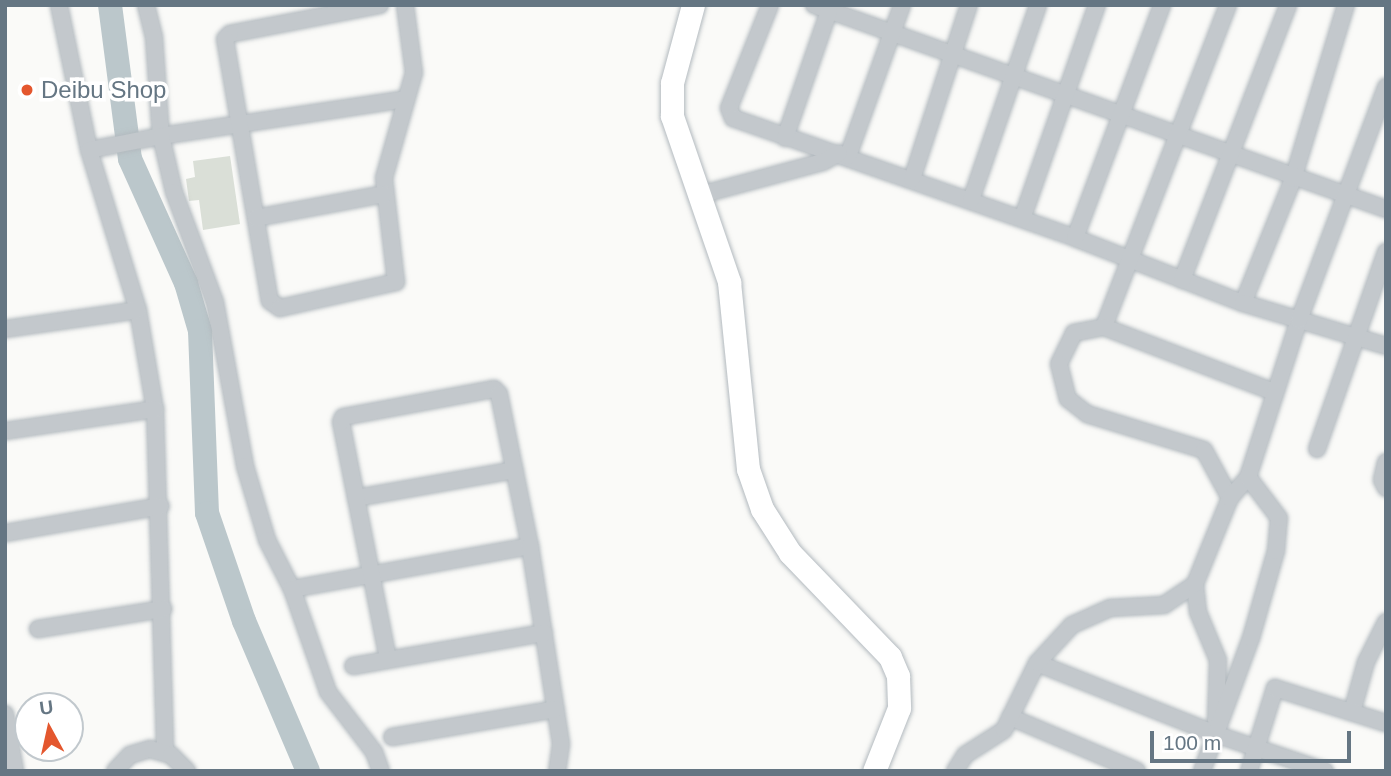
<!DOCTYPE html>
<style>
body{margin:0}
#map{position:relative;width:1391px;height:776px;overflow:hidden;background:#fafaf8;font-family:Helvetica,sans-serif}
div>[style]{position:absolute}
.green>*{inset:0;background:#dadfd7}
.river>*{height:24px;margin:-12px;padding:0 12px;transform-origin:12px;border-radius:12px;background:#bbc7cb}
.roads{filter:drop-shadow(0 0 2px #b3babf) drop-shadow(0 0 2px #b3babf)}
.street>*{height:16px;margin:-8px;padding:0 8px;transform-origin:8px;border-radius:8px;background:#c3c8cc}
.secondary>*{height:23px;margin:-11.5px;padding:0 11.5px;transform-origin:11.5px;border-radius:11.5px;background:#fff}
.dots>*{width:19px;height:19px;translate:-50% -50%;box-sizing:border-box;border:4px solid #fff;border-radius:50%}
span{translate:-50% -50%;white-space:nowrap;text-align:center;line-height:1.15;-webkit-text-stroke:7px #fff;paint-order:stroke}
.poi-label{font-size:24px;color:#657683}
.left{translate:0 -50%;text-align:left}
.frame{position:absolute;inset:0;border:7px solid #657683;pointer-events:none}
.north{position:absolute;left:14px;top:692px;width:70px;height:70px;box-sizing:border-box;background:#fff;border:2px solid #c1c8cd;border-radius:50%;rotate:352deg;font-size:19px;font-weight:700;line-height:28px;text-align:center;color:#657683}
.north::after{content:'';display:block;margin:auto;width:24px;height:32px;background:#e4572e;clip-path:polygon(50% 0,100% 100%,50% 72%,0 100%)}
.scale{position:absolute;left:1150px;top:731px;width:201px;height:32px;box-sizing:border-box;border:4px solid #657683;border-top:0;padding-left:9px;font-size:21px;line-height:24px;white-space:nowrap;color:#657683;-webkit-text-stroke:5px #fff;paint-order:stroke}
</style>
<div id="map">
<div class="green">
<div style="clip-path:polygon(230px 156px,240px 224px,203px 230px,199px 200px,189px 201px,186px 179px,195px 177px,193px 161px)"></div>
</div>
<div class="river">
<div style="left:110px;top:5px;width:155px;rotate:82.6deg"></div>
<div style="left:130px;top:159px;width:136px;rotate:65.7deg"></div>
<div style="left:186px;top:283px;width:50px;rotate:73.7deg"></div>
<div style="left:200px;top:331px;width:182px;rotate:87.8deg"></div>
<div style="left:207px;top:513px;width:114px;rotate:71.1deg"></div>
<div style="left:244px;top:621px;width:163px;rotate:66.9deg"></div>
</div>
<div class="roads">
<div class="street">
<div style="left:59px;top:5px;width:148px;rotate:78.3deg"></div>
<div style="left:89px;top:150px;width:167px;rotate:73deg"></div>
<div style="left:138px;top:310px;width:100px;rotate:80.3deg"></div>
<div style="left:155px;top:409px;width:343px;rotate:88.3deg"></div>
<div style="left:146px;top:5px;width:33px;rotate:76deg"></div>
<div style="left:154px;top:37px;width:99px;rotate:86deg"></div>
<div style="left:161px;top:136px;width:247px;rotate:-8.6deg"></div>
<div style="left:380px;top:5px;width:153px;rotate:169.1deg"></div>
<div style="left:230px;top:34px;width:7px;rotate:135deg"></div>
<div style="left:225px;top:39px;width:266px;rotate:80.3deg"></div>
<div style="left:270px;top:301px;width:12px;rotate:35deg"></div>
<div style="left:280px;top:308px;width:119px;rotate:-12.6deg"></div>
<div style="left:396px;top:282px;width:105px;rotate:-96.6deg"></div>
<div style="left:384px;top:178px;width:109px;rotate:-74.1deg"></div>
<div style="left:414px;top:73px;width:69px;rotate:-97.5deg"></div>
<div style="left:770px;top:5px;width:111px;rotate:111.7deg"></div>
<div style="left:729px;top:108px;width:11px;rotate:68deg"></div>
<div style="left:733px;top:118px;width:362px;rotate:19.3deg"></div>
<div style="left:1075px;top:238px;width:180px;rotate:21.2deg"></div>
<div style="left:1243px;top:303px;width:134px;rotate:-68deg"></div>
<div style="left:1293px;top:179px;width:182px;rotate:-73.1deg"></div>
<div style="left:814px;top:5px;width:607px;rotate:19.63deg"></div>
<div style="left:1228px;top:5px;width:345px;rotate:111.1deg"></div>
<div style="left:1104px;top:327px;width:182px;rotate:20.9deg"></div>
<div style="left:785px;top:138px;width:134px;rotate:-70.9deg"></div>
<div style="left:89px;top:150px;width:73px;rotate:-11deg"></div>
<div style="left:161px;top:136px;width:57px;rotate:76.9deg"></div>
<div style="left:174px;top:192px;width:117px;rotate:69.6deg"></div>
<div style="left:215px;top:302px;width:167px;rotate:79.6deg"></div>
<div style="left:245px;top:466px;width:77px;rotate:73.4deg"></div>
<div style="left:267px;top:540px;width:55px;rotate:63deg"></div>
<div style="left:292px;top:589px;width:242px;rotate:-10.2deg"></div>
<div style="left:848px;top:156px;width:160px;rotate:-70.3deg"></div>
<div style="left:912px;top:179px;width:183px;rotate:-71.9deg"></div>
<div style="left:696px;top:196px;width:131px;rotate:-15deg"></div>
<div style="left:823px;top:162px;width:18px;rotate:-29deg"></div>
<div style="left:971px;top:200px;width:206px;rotate:-71deg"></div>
<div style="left:256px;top:218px;width:130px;rotate:-10.6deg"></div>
<div style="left:1022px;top:219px;width:227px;rotate:-70.7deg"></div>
<div style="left:1075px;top:238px;width:249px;rotate:-69.5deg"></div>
<div style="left:1182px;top:280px;width:295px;rotate:-68.9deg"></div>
<div style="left:1243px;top:303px;width:149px;rotate:16.7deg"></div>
<div style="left:1104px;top:327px;width:31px;rotate:169deg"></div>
<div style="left:1074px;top:333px;width:34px;rotate:116deg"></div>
<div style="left:1059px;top:364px;width:36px;rotate:76deg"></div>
<div style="left:1068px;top:399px;width:24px;rotate:38deg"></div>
<div style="left:1087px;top:414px;width:122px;rotate:17.1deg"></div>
<div style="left:1204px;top:450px;width:55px;rotate:61.6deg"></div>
<div style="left:5px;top:329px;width:134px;rotate:-8.1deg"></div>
<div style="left:5px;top:431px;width:152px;rotate:-8.3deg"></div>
<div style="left:1317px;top:449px;width:209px;rotate:-70.7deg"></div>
<div style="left:1386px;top:462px;width:18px;rotate:103deg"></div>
<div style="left:1382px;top:480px;width:9px;rotate:63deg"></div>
<div style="left:356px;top:498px;width:161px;rotate:-10deg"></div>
<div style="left:5px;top:533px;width:158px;rotate:-9.8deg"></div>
<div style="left:1195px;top:584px;width:28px;rotate:84deg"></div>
<div style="left:1198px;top:612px;width:52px;rotate:67.4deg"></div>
<div style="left:1218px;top:660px;width:61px;rotate:91.9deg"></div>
<div style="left:292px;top:589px;width:109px;rotate:70.7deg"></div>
<div style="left:328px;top:692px;width:76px;rotate:52.5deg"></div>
<div style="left:374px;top:752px;width:20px;rotate:70deg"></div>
<div style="left:38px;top:629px;width:127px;rotate:-9.1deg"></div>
<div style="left:388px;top:659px;width:242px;rotate:-101.2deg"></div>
<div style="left:341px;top:422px;width:5px;rotate:-68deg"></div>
<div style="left:343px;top:417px;width:154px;rotate:-10.5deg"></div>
<div style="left:494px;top:389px;width:7px;rotate:45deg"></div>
<div style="left:499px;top:394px;width:155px;rotate:78.5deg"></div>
<div style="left:530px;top:546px;width:200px;rotate:81.1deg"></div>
<div style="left:561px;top:744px;width:27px;rotate:98deg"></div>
<div style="left:1037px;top:663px;width:192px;rotate:21.7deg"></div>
<div style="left:1215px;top:734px;width:116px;rotate:18.6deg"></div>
<div style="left:353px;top:666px;width:194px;rotate:-9.8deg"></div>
<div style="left:1352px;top:712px;width:52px;rotate:-74.4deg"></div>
<div style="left:1366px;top:662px;width:45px;rotate:-63.4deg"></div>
<div style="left:5px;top:714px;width:58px;rotate:80deg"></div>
<div style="left:1010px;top:717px;width:138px;rotate:23deg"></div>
<div style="left:392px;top:737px;width:166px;rotate:-9.7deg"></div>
<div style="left:115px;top:771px;width:22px;rotate:-47deg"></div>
<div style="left:130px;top:755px;width:21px;rotate:-17deg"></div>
<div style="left:150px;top:749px;width:22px;rotate:16deg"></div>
<div style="left:171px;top:755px;width:23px;rotate:45deg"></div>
<div style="left:955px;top:771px;width:19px;rotate:-58deg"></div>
<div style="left:965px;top:755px;width:46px;rotate:-32.7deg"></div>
<div style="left:1004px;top:730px;width:75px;rotate:-63.8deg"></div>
<div style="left:1037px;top:663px;width:52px;rotate:-47.4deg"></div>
<div style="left:1072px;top:625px;width:42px;rotate:-24.1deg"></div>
<div style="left:1110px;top:608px;width:54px;rotate:-3.2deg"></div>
<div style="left:1164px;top:605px;width:37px;rotate:-34deg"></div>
<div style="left:1195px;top:584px;width:93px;rotate:-67.9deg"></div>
<div style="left:1230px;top:498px;width:28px;rotate:-49deg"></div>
<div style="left:1248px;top:477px;width:165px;rotate:-72deg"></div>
<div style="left:1299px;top:320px;width:249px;rotate:-69.5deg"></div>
<div style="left:1202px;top:771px;width:142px;rotate:-69.8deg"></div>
<div style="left:1251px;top:638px;width:91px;rotate:-74deg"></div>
<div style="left:1276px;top:551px;width:33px;rotate:-85deg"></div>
<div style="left:1279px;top:518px;width:51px;rotate:-127.1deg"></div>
<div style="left:1249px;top:771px;width:87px;rotate:-72.6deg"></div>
<div style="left:1275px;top:688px;width:116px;rotate:17.5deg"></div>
</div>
<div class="secondary">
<div style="left:693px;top:5px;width:81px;rotate:105.1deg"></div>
<div style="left:672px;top:83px;width:33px;rotate:90deg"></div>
<div style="left:672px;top:116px;width:176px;rotate:71deg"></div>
<div style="left:729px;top:282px;width:188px;rotate:84.2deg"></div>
<div style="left:748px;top:469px;width:42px;rotate:70.7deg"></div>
<div style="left:762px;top:509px;width:52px;rotate:57.5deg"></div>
<div style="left:790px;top:553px;width:144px;rotate:46.1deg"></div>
<div style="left:890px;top:657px;width:21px;rotate:67deg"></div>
<div style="left:898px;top:676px;width:32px;rotate:88deg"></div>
<div style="left:899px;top:708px;width:68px;rotate:111.6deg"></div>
</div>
</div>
<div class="dots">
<div style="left:27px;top:90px;background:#e4572e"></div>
</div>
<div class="poi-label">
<span class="left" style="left:41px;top:90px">Deibu Shop</span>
</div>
<div class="frame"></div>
<div class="north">U</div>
<div class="scale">100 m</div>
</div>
